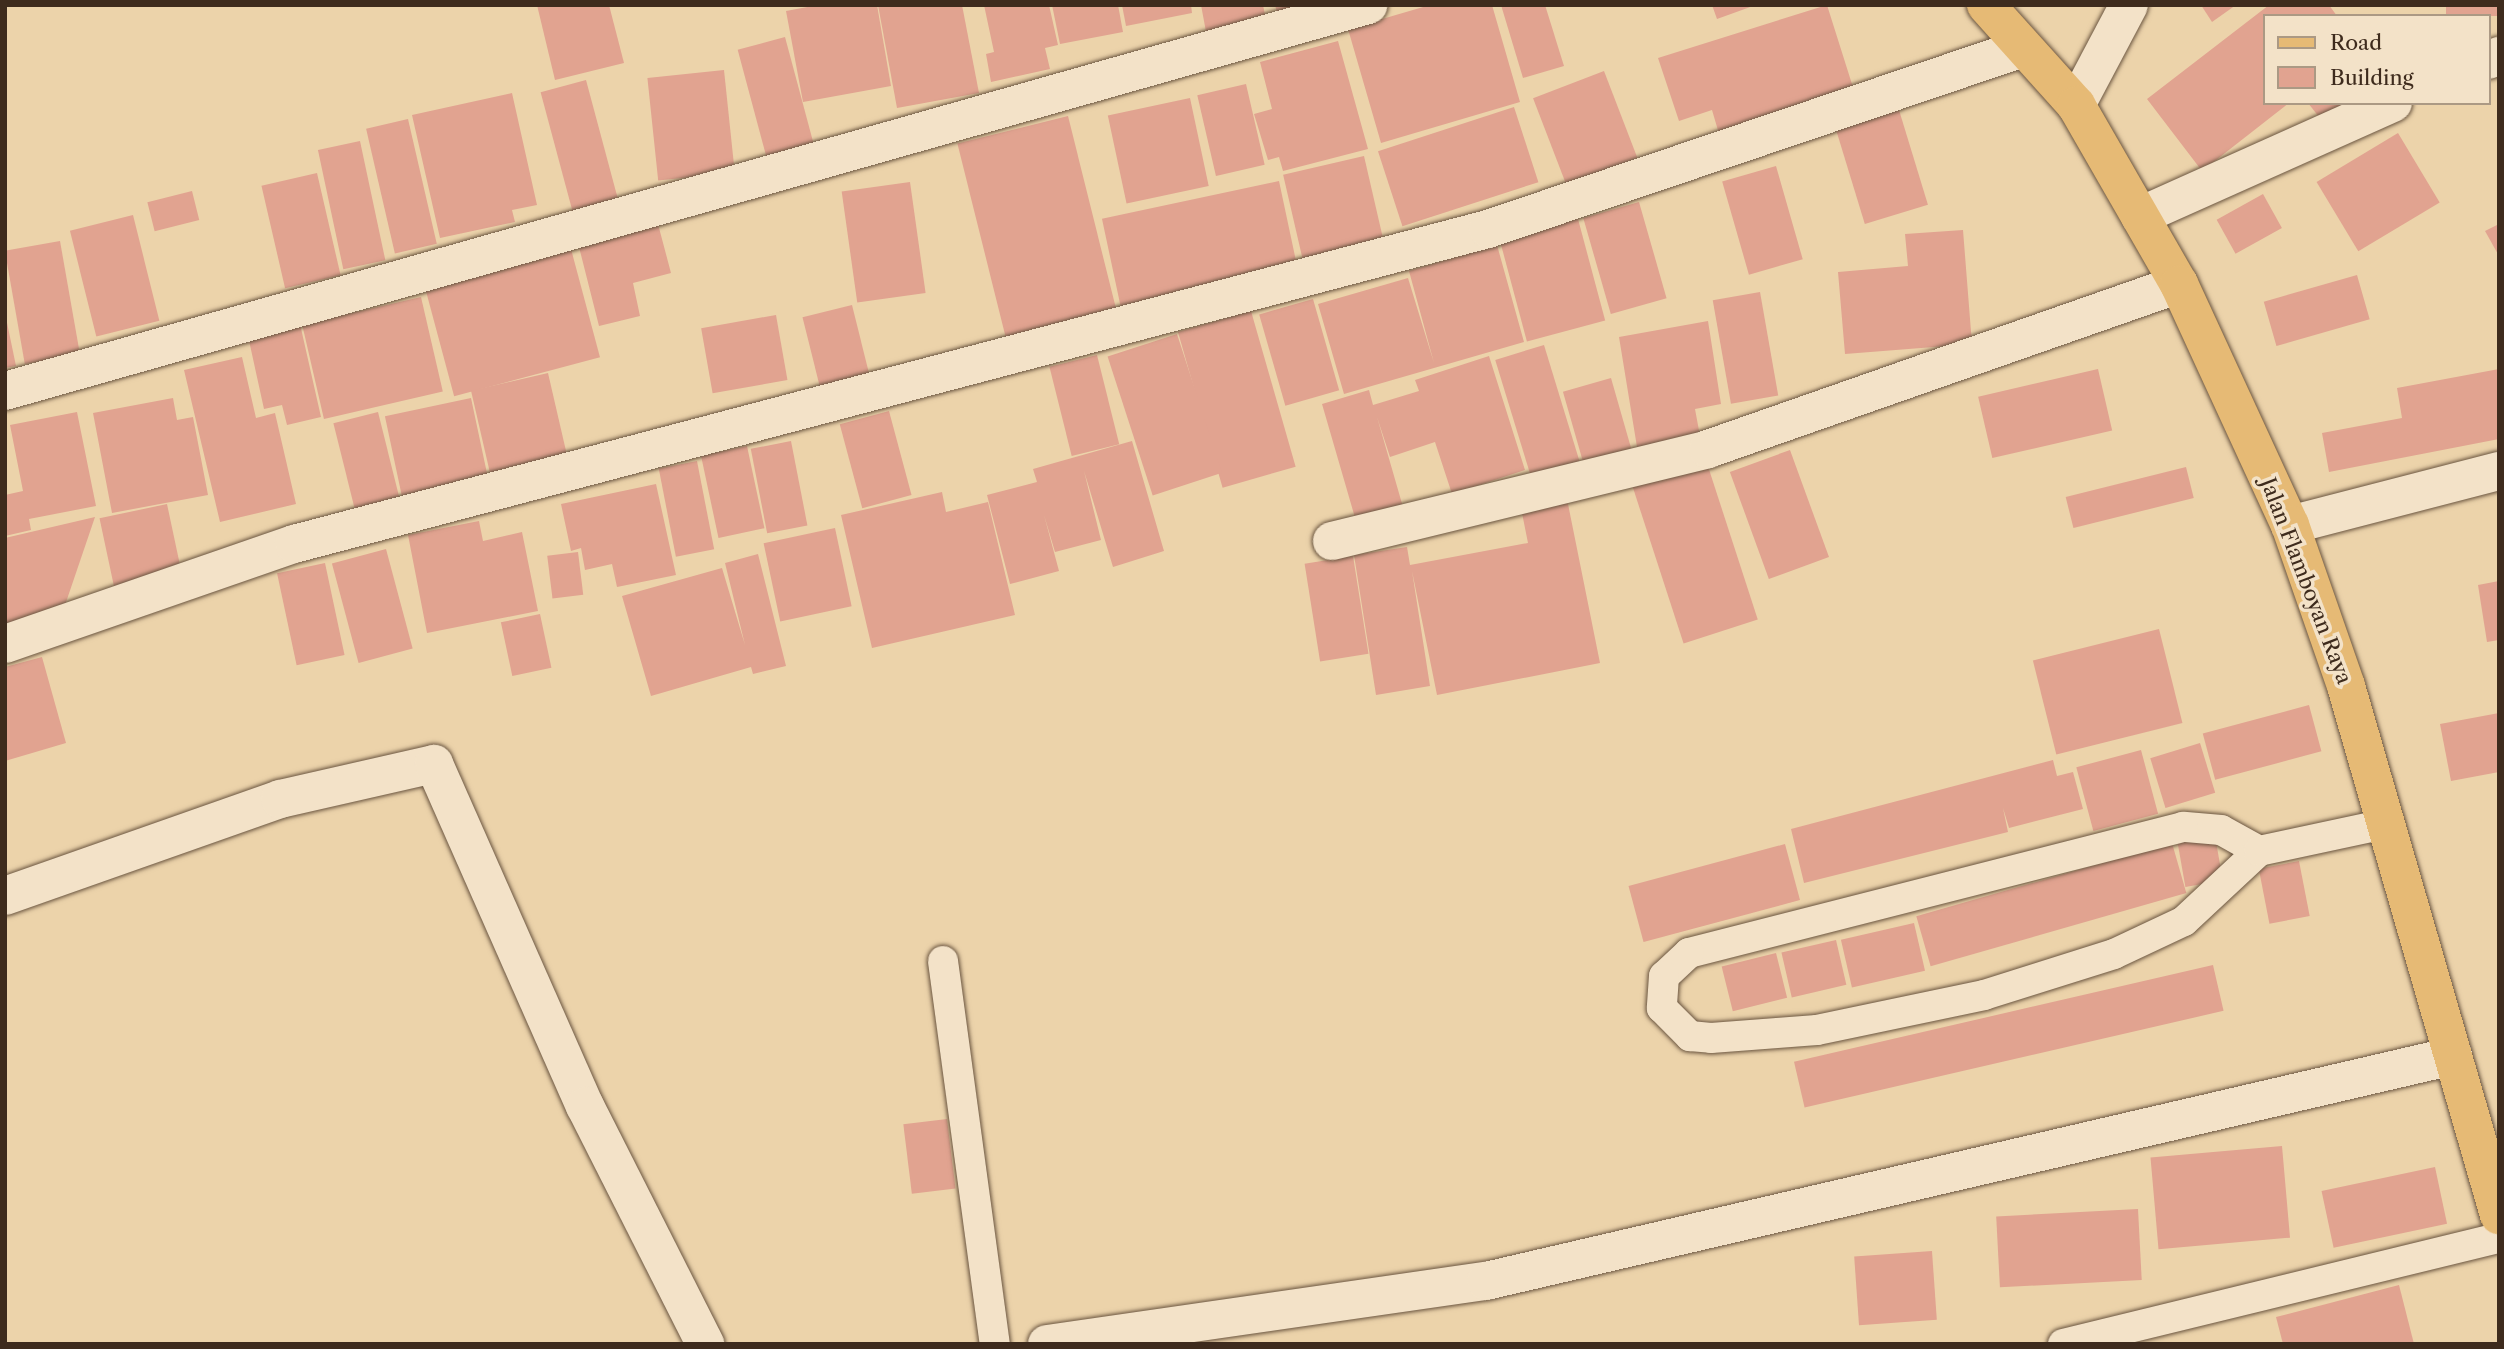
<!DOCTYPE html>
<style>
body{margin:0}
#map{position:relative;width:2504px;height:1349px;overflow:hidden;background:#ecd3aa;font-family:"Libre Caslon Text",serif}
div>[style]{position:absolute}
.building>*{inset:0;background:#e1a390;transform-origin:0 0}
.roads{filter:drop-shadow(0 0 2px #6a5540) drop-shadow(0 0 2px #6a5540)}
.service>*{height:30px;margin:-15px;padding:0 15px;transform-origin:15px;border-radius:15px;background:#f3e2c8}
.minor>*{height:38px;margin:-19px;padding:0 19px;transform-origin:19px;border-radius:19px;background:#f3e2c8}
.primary>*{height:38px;margin:-19px;padding:0 19px;transform-origin:19px;border-radius:19px;background:#e6ba75}
span{translate:-50% -50%;white-space:nowrap;text-align:center;line-height:1.15;-webkit-text-stroke:7px #f3e2c8;paint-order:stroke}
.street-label{font-size:21px;color:#3e2b1d}
.frame{position:absolute;inset:0;border:7px solid #3e2b1d;pointer-events:none}
.legend{position:absolute;left:2263px;top:14px;width:228px;height:91px;box-sizing:border-box;background:#f3e2c8;border:2px solid #ab9984;margin:0;padding:9px 12px;list-style:none;font-size:21px;color:#3e2b1d}
.legend li{display:flex;align-items:center;gap:14px;height:35px}
.legend b{width:35px;border:2px solid #ab9984}
</style>
<div id="map">
<div class="building">
<div style="clip-path:polygon(537px 5px,609px 5px,624px 63px,555px 80px)"></div>
<div style="clip-path:polygon(818px 5px,877px 5px,891px 86px,803px 102px,786px 11px)"></div>
<div style="clip-path:polygon(878px 5px,962px 5px,979px 93px,897px 108px)"></div>
<div style="clip-path:polygon(984px 5px,1049px 5px,1058px 45px,1045px 48px,1050px 69px,991px 82px,986px 54px,994px 52px)"></div>
<div style="clip-path:polygon(1052px 5px,1118px 5px,1123px 32px,1060px 44px)"></div>
<div style="clip-path:polygon(1122px 5px,1191px 5px,1192px 13px,1126px 26px)"></div>
<div style="clip-path:polygon(1201px 5px,1263px 5px,1267px 25px,1207px 37px)"></div>
<div style="clip-path:polygon(1275px 5px,1319px 5px,1278px 16px)"></div>
<div style="clip-path:polygon(1430px 5px,1492px 5px,1520px 102px,1381px 143px,1348px 29px)"></div>
<div style="clip-path:polygon(1501px 5px,1545px 5px,1564px 66px,1523px 78px)"></div>
<div style="clip-path:polygon(1712px 5px,1753px 5px,1753px 6px,1717px 19px)"></div>
<div style="clip-path:polygon(1827px 5px,1857px 100px,1722px 144px,1712px 110px,1679px 121px,1658px 58px)"></div>
<div style="clip-path:polygon(2201px 5px,2236px 5px,2212px 22px)"></div>
<div style="clip-path:polygon(2269px 5px,2329px 5px,2337px 16px,2264px 16px,2264px 103px,2289px 103px,2202px 171px,2147px 99px)"></div>
<div style="left:2446px;top:5px;width:53px;height:11px"></div>
<div style="left:785px;top:37px;width:116px;height:49px;rotate:75deg"></div>
<div style="clip-path:polygon(1338px 41px,1368px 149px,1283px 171px,1279px 157px,1268px 160px,1254px 114px,1272px 109px,1260px 62px)"></div>
<div style="left:724px;top:70px;width:103px;height:77px;rotate:84deg"></div>
<div style="left:1604px;top:71px;width:93px;height:76px;rotate:69deg"></div>
<div style="left:586px;top:80px;width:130px;height:47px;rotate:75deg"></div>
<div style="left:1246px;top:84px;width:83px;height:50px;rotate:77deg"></div>
<div style="clip-path:polygon(512px 93px,537px 205px,512px 210px,515px 222px,440px 238px,412px 115px)"></div>
<div style="left:1190px;top:98px;width:90px;height:84px;rotate:78deg"></div>
<div style="clip-path:polygon(2308px 103px,2347px 103px,2323px 122px)"></div>
<div style="left:1514px;top:107px;width:79px;height:143px;rotate:72deg"></div>
<div style="left:1899px;top:110px;width:99px;height:66px;rotate:73deg"></div>
<div style="left:1068px;top:116px;width:210px;height:114px;rotate:76deg"></div>
<div style="left:408px;top:119px;width:128px;height:43px;rotate:77deg"></div>
<div style="left:2398px;top:133px;width:81px;height:95px;rotate:59deg"></div>
<div style="left:360px;top:141px;width:122px;height:43px;rotate:78deg"></div>
<div style="left:1364px;top:156px;width:91px;height:83px;rotate:77deg"></div>
<div style="left:1776px;top:166px;width:97px;height:56px;rotate:74deg"></div>
<div style="left:317px;top:173px;width:105px;height:57px;rotate:77deg"></div>
<div style="left:1279px;top:181px;width:95px;height:181px;rotate:78deg"></div>
<div style="left:910px;top:182px;width:112px;height:69px;rotate:82deg"></div>
<div style="left:192px;top:191px;width:30px;height:46px;rotate:76deg"></div>
<div style="left:2263px;top:194px;width:39px;height:53px;rotate:61deg"></div>
<div style="left:1639px;top:202px;width:100px;height:58px;rotate:74deg"></div>
<div style="left:133px;top:215px;width:109px;height:65px;rotate:76deg"></div>
<div style="left:1578px;top:219px;width:105px;height:81px;rotate:75deg"></div>
<div style="clip-path:polygon(658px 224px,671px 273px,633px 283px,640px 316px,599px 326px,578px 243px)"></div>
<div style="clip-path:polygon(2499px 224px,2499px 256px,2485px 231px)"></div>
<div style="clip-path:polygon(1963px 230px,1972px 344px,1845px 354px,1838px 272px,1908px 266px,1905px 234px)"></div>
<div style="left:60px;top:241px;width:115px;height:56px;rotate:80deg"></div>
<div style="clip-path:polygon(1497px 245px,1524px 342px,1344px 394px,1318px 304px,1408px 278px,1434px 363px,1409px 271px)"></div>
<div style="left:571px;top:249px;width:112px;height:151px;rotate:75deg"></div>
<div style="left:2357px;top:275px;width:46px;height:97px;rotate:74deg"></div>
<div style="left:1760px;top:292px;width:105px;height:48px;rotate:80deg"></div>
<div style="left:421px;top:297px;width:97px;height:122px;rotate:77deg"></div>
<div style="left:1313px;top:299px;width:95px;height:56px;rotate:74deg"></div>
<div style="left:852px;top:305px;width:76px;height:51px;rotate:76deg"></div>
<div style="left:1251px;top:311px;width:162px;height:76px;rotate:74deg"></div>
<div style="clip-path:polygon(5px 313px,16px 366px,5px 368px)"></div>
<div style="left:776px;top:315px;width:66px;height:76px;rotate:80deg"></div>
<div style="clip-path:polygon(1708px 321px,1721px 404px,1695px 409px,1700px 436px,1637px 447px,1619px 337px)"></div>
<div style="clip-path:polygon(300px 324px,321px 417px,287px 425px,282px 405px,264px 409px,248px 336px)"></div>
<div style="left:1177px;top:334px;width:146px;height:73px;rotate:72deg"></div>
<div style="left:1544px;top:345px;width:128px;height:51px;rotate:73deg"></div>
<div style="left:1097px;top:355px;width:92px;height:49px;rotate:76deg"></div>
<div style="clip-path:polygon(1489px 356px,1525px 470px,1452px 494px,1435px 442px,1390px 457px,1377px 417px,1405px 514px,1358px 528px,1322px 404px,1369px 390px,1373px 405px,1419px 391px,1415px 380px)"></div>
<div style="clip-path:polygon(242px 357px,256px 418px,275px 413px,296px 504px,220px 522px,184px 370px)"></div>
<div style="left:2098px;top:369px;width:63px;height:123px;rotate:77deg"></div>
<div style="clip-path:polygon(2499px 369px,2499px 439px,2329px 472px,2322px 433px,2402px 418px,2397px 388px)"></div>
<div style="left:548px;top:373px;width:87px;height:79px;rotate:77deg"></div>
<div style="left:1611px;top:378px;width:79px;height:50px;rotate:74deg"></div>
<div style="clip-path:polygon(173px 398px,177px 420px,193px 417px,208px 495px,112px 513px,93px 413px)"></div>
<div style="left:471px;top:398px;width:84px;height:88px;rotate:78deg"></div>
<div style="left:889px;top:411px;width:87px;height:51px;rotate:75deg"></div>
<div style="clip-path:polygon(77px 412px,96px 506px,29px 519px,31px 530px,5px 536px,5px 495px,23px 491px,10px 425px)"></div>
<div style="left:378px;top:412px;width:101px;height:46px;rotate:76deg"></div>
<div style="left:791px;top:441px;width:86px;height:41px;rotate:79deg"></div>
<div style="clip-path:polygon(1132px 441px,1164px 551px,1113px 567px,1084px 471px,1101px 540px,1055px 552px,1044px 515px,1059px 571px,1010px 584px,987px 495px,1037px 482px,1033px 469px)"></div>
<div style="left:747px;top:446px;width:84px;height:47px;rotate:78deg"></div>
<div style="left:1790px;top:450px;width:114px;height:64px;rotate:70deg"></div>
<div style="left:1704px;top:454px;width:174px;height:78px;rotate:72deg"></div>
<div style="left:697px;top:461px;width:90px;height:39px;rotate:79deg"></div>
<div style="left:2186px;top:467px;width:32px;height:124px;rotate:76deg"></div>
<div style="clip-path:polygon(656px 484px,676px 575px,617px 587px,612px 564px,585px 570px,581px 548px,571px 551px,561px 504px)"></div>
<div style="clip-path:polygon(942px 492px,946px 512px,988px 502px,1015px 615px,872px 648px,841px 515px)"></div>
<div style="clip-path:polygon(1567px 499px,1600px 663px,1437px 695px,1412px 571px,1430px 686px,1376px 695px,1354px 555px,1407px 547px,1410px 565px,1528px 543px,1521px 508px)"></div>
<div style="left:167px;top:504px;width:70px;height:69px;rotate:78deg"></div>
<div style="clip-path:polygon(95px 517px,62px 614px,5px 630px,5px 538px)"></div>
<div style="clip-path:polygon(479px 521px,483px 541px,522px 532px,538px 611px,427px 633px,408px 535px)"></div>
<div style="left:835px;top:528px;width:80px;height:73px;rotate:78deg"></div>
<div style="left:386px;top:549px;width:103px;height:56px;rotate:75deg"></div>
<div style="left:578px;top:552px;width:43px;height:31px;rotate:83deg"></div>
<div style="clip-path:polygon(758px 554px,786px 666px,753px 674px,751px 667px,651px 696px,622px 596px,722px 568px,745px 645px,725px 563px)"></div>
<div style="left:1353px;top:556px;width:99px;height:49px;rotate:81deg"></div>
<div style="left:325px;top:563px;width:94px;height:49px;rotate:78deg"></div>
<div style="clip-path:polygon(2499px 581px,2499px 640px,2487px 642px,2478px 585px)"></div>
<div style="left:540px;top:614px;width:55px;height:40px;rotate:78deg"></div>
<div style="left:2159px;top:629px;width:97px;height:130px;rotate:76deg"></div>
<div style="clip-path:polygon(42px 657px,66px 743px,5px 761px,5px 667px)"></div>
<div style="left:2309px;top:705px;width:48px;height:110px;rotate:75deg"></div>
<div style="clip-path:polygon(2499px 713px,2499px 772px,2451px 781px,2440px 724px)"></div>
<div style="left:2200px;top:743px;width:52px;height:52px;rotate:73deg"></div>
<div style="left:2141px;top:750px;width:66px;height:67px;rotate:75deg"></div>
<div style="clip-path:polygon(2053px 760px,2057px 776px,2073px 772px,2083px 809px,2009px 828px,2003px 808px,2008px 832px,1804px 883px,1791px 829px)"></div>
<div style="left:2215px;top:836px;width:45px;height:38px;rotate:80deg"></div>
<div style="left:2172px;top:843px;width:52px;height:266px;rotate:74deg"></div>
<div style="left:1785px;top:844px;width:58px;height:162px;rotate:75deg"></div>
<div style="left:2299px;top:861px;width:56px;height:41px;rotate:79deg"></div>
<div style="left:1914px;top:923px;width:49px;height:75px;rotate:77deg"></div>
<div style="left:1836px;top:940px;width:46px;height:56px;rotate:77deg"></div>
<div style="left:1776px;top:953px;width:46px;height:56px;rotate:76deg"></div>
<div style="left:2213px;top:965px;width:47px;height:430px;rotate:77deg"></div>
<div style="left:947px;top:1119px;width:70px;height:44px;rotate:83deg"></div>
<div style="left:2282px;top:1146px;width:92px;height:132px;rotate:85deg"></div>
<div style="left:2435px;top:1167px;width:58px;height:116px;rotate:78deg"></div>
<div style="left:2138px;top:1209px;width:71px;height:142px;rotate:87deg"></div>
<div style="left:1932px;top:1251px;width:69px;height:78px;rotate:86deg"></div>
<div style="clip-path:polygon(2399px 1285px,2414px 1344px,2283px 1344px,2276px 1317px)"></div>
</div>
<div class="roads">
<div class="service">
<div style="left:2259px;top:851px;width:43px;rotate:-151.1deg"></div>
<div style="left:2221px;top:830px;width:38px;rotate:-175deg"></div>
<div style="left:2183px;top:827px;width:510px;rotate:165.69deg"></div>
<div style="left:1689px;top:953px;width:34px;rotate:137deg"></div>
<div style="left:1664px;top:976px;width:32px;rotate:94deg"></div>
<div style="left:1662px;top:1008px;width:40px;rotate:45deg"></div>
<div style="left:1690px;top:1036px;width:21px;rotate:5deg"></div>
<div style="left:1711px;top:1038px;width:106px;rotate:-4.3deg"></div>
<div style="left:1817px;top:1030px;width:171px;rotate:-11.8deg"></div>
<div style="left:1984px;top:995px;width:136px;rotate:-17.5deg"></div>
<div style="left:2114px;top:954px;width:77px;rotate:-25.2deg"></div>
<div style="left:2184px;top:921px;width:103px;rotate:-43deg"></div>
<div style="left:2259px;top:851px;width:129px;rotate:-12.1deg"></div>
<div style="left:943px;top:961px;width:387px;rotate:82.3deg"></div>
<div style="left:2063px;top:1344px;width:449px;rotate:-13.7deg"></div>
</div>
<div class="minor">
<div style="left:2488px;top:60px;width:12px;rotate:-20deg"></div>
<div style="left:2076px;top:105px;width:113px;rotate:-62.1deg"></div>
<div style="left:2140px;top:216px;width:277px;rotate:-24.1deg"></div>
<div style="left:5px;top:391px;width:1417px;rotate:-15.81deg"></div>
<div style="left:2290px;top:525px;width:216px;rotate:-14.5deg"></div>
<div style="left:1332px;top:541px;width:387px;rotate:-13.7deg"></div>
<div style="left:1708px;top:449px;width:499px;rotate:-19.3deg"></div>
<div style="left:5px;top:644px;width:306px;rotate:-19.1deg"></div>
<div style="left:294px;top:544px;width:1235px;rotate:-14.78deg"></div>
<div style="left:1488px;top:229px;width:562px;rotate:-18.69deg"></div>
<div style="left:5px;top:896px;width:292px;rotate:-19.4deg"></div>
<div style="left:280px;top:799px;width:158px;rotate:-12.8deg"></div>
<div style="left:434px;top:764px;width:374px;rotate:66.2deg"></div>
<div style="left:585px;top:1106px;width:267px;rotate:63.2deg"></div>
<div style="left:1047px;top:1344px;width:443px;rotate:-8.2deg"></div>
<div style="left:1486px;top:1281px;width:993px;rotate:-13.1deg"></div>
</div>
<div class="primary">
<div style="left:1986px;top:5px;width:135px;rotate:48deg"></div>
<div style="left:2076px;top:105px;width:207px;rotate:60.1deg"></div>
<div style="left:2179px;top:284px;width:265px;rotate:65.3deg"></div>
<div style="left:2290px;top:525px;width:170px;rotate:70.8deg"></div>
<div style="left:2346px;top:686px;width:551px;rotate:73.87deg"></div>
</div>
</div>
<div class="street-label">
<span style="left:2306px;top:581px;rotate:69deg">Jalan Flamboyan Raya</span>
</div>
<div class="frame"></div>
<ul class="legend">
<li><b style="height:9px;background:#e6ba75"></b>Road</li>
<li><b style="height:19px;background:#e1a390"></b>Building</li>
</ul>
</div>
